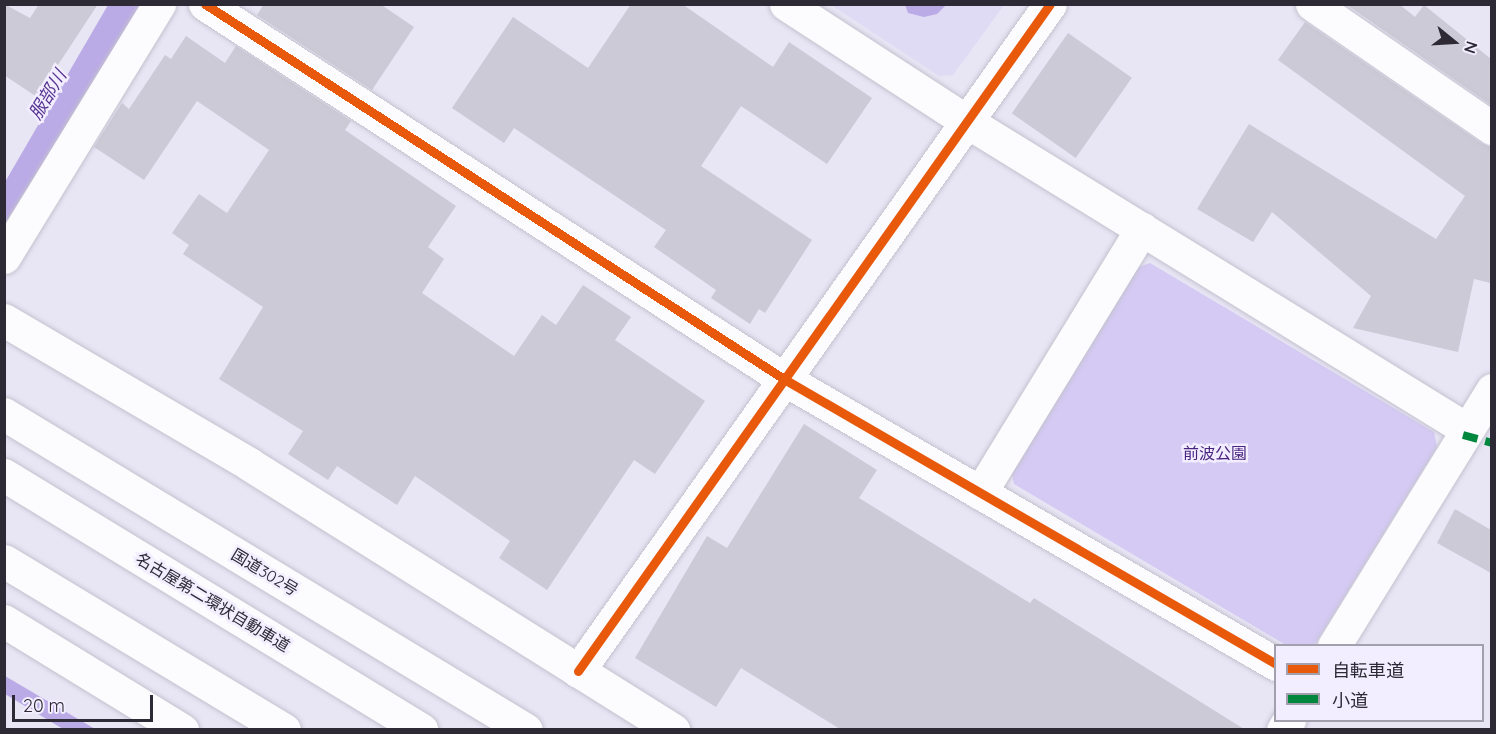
<!DOCTYPE html>
<meta charset="utf-8">
<style>
body{margin:0}
#map{position:relative;width:1496px;height:734px;overflow:hidden;background:#e8e5f5;font-family:Quicksand,"Noto Sans JP",sans-serif}
div>[style]{position:absolute}
.built>*{inset:0;background:#e0dbf4}
.green>*{inset:0;background:#d4caf4}
.water>*{inset:0;background:#baaae6}
.building>*{inset:0;background:#cccad6;transform-origin:0 0}
.roads{filter:drop-shadow(0 0 2px #c4c2ce) drop-shadow(0 0 2px #c4c2ce)}
.minor>*{height:33px;margin:-16.5px;padding:0 16.5px;transform-origin:16.5px;border-radius:16.5px;background:#fcfbfe}
.trunk>*{height:33px;margin:-16.5px;padding:0 16.5px;transform-origin:16.5px;border-radius:16.5px;background:#fcfbfe}
.motorway>*{height:33px;margin:-16.5px;padding:0 16.5px;transform-origin:16.5px;border-radius:16.5px;background:#fcfbfe}
.quiet>*{height:8px;margin-top:-4px;transform-origin:0;background:repeating-linear-gradient(90deg,#00873e 0 15px,transparent 0 23px)}
.cycleway>*{height:9px;margin:-4.5px;padding:0 4.5px;transform-origin:4.5px;border-radius:4.5px;background:#e8590c}
span{translate:-50% -50%;white-space:nowrap;text-align:center;line-height:1.15;-webkit-text-stroke:5px #f2eeff;paint-order:stroke}
.park-label{font-size:16px;color:#482380}
.street-label{font-size:16px;color:#2d2a35}
.water-label{font-size:18px;color:#563491;font-style:italic}
.frame{position:absolute;inset:0;border:6px solid #2d2a35;pointer-events:none}
.legend{position:absolute;left:1274px;top:644px;width:210px;height:78px;box-sizing:border-box;background:#f2eeff;border:2px solid #a3a0ae;margin:0;padding:8px 10px;list-style:none;font-size:18px;color:#2d2a35}
.legend li{display:flex;align-items:center;gap:12px;height:30px}
.legend b{width:30px;border:2px solid #a3a0ae}
.north{position:absolute;left:1424px;top:12px;width:60px;height:60px;-webkit-text-stroke:4px #f2eeff;paint-order:stroke;rotate:108deg;font-size:16px;font-weight:700;line-height:24px;text-align:center;color:#2d2a35}
.north::after{content:'';display:block;margin:auto;width:21px;height:27px;background:#2d2a35;clip-path:polygon(50% 0,100% 100%,50% 72%,0 100%)}
.scale{position:absolute;left:12px;top:695px;width:141px;height:27px;box-sizing:border-box;border:3px solid #2d2a35;border-top:0;padding-left:8px;font-size:18px;line-height:21px;white-space:nowrap;color:#2d2a35;-webkit-text-stroke:4px #f2eeff;paint-order:stroke}
</style>
<div id="map">
<div class="built">
<div style="clip-path:polygon(831px 5px,1004px 5px,953px 75px,939px 76px)"></div>
</div>
<div class="green">
<div style="clip-path:polygon(1150px 263px,1434px 432px,1437px 447px,1314px 646px,1286px 645px,1014px 484px,1010px 466px,1136px 268px)"></div>
</div>
<div class="water">
<div style="clip-path:polygon(108px 5px,141px 5px,5px 224px,5px 182px)"></div>
<div style="clip-path:polygon(905px 5px,905px 4px,946px 5px,937px 14px,924px 17px,908px 13px)"></div>
<div style="clip-path:polygon(4px 676px,5px 676px,95px 729px,63px 729px,5px 694px)"></div>
</div>
<div class="building">
<div style="clip-path:polygon(4px 4px,30px 18px,39px 4px,98px 4px,37px 97px,4px 75px)"></div>
<div style="clip-path:polygon(264px 4px,380px 4px,414px 27px,372px 90px,257px 15px)"></div>
<div style="clip-path:polygon(631px 4px,682px 4px,773px 67px,789px 42px,872px 98px,827px 164px,741px 106px,701px 166px,812px 240px,765px 313px,759px 309px,750px 324px,711px 298px,716px 290px,654px 247px,666px 230px,514px 128px,504px 143px,452px 108px,513px 17px,588px 68px)"></div>
<div style="clip-path:polygon(1346px 4px,1399px 4px,1415px 17px,1424px 5px,1491px 59px,1491px 105px)"></div>
<div style="clip-path:polygon(1305px 22px,1481px 143px,1491px 147px,1491px 283px,1474px 279px,1458px 352px,1353px 328px,1371px 296px,1272px 212px,1253px 242px,1197px 209px,1249px 124px,1436px 239px,1465px 196px,1278px 60px)"></div>
<div style="left:1068px;top:33px;width:78px;height:98px;rotate:35deg"></div>
<div style="clip-path:polygon(186px 36px,225px 63px,236px 46px,351px 121px,345px 130px,456px 206px,428px 247px,444px 259px,422px 293px,514px 356px,542px 315px,556px 325px,583px 285px,631px 317px,615px 340px,705px 401px,655px 474px,634px 460px,547px 590px,499px 558px,510px 541px,415px 476px,397px 505px,337px 466px,328px 480px,288px 454px,303px 431px,219px 379px,263px 307px,183px 254px,189px 245px,172px 233px,199px 194px,227px 213px,269px 150px,197px 101px,144px 180px,94px 147px,122px 103px,129px 109px,165px 55px,171px 59px)"></div>
<div style="clip-path:polygon(804px 424px,877px 470px,859px 498px,1030px 603px,1034px 598px,1244px 729px,840px 729px,741px 668px,716px 707px,635px 658px,707px 536px,727px 548px)"></div>
<div style="clip-path:polygon(1455px 509px,1491px 530px,1491px 573px,1437px 543px)"></div>
</div>
<div class="roads">
<div class="minor">
<div style="left:205px;top:4px;width:690px;rotate:32.93deg"></div>
<div style="left:784px;top:379px;width:569px;rotate:30.08deg"></div>
<div style="left:786px;top:4px;width:215px;rotate:33deg"></div>
<div style="left:966px;top:121px;width:587px;rotate:31.63deg"></div>
<div style="left:1312px;top:4px;width:219px;rotate:34.6deg"></div>
<div style="left:4px;top:257px;width:297px;rotate:-58.5deg"></div>
<div style="left:4px;top:320px;width:284px;rotate:30.4deg"></div>
<div style="left:249px;top:464px;width:501px;rotate:32.1deg"></div>
<div style="left:980px;top:493px;width:310px;rotate:-58.5deg"></div>
<div style="left:1334px;top:646px;width:301px;rotate:-58.3deg"></div>
<div style="left:578px;top:671px;width:817px;rotate:-54.72deg"></div>
<div style="left:1283px;top:730px;width:12px;rotate:-59deg"></div>
</div>
<div class="trunk">
<div style="left:4px;top:414px;width:610px;rotate:31.19deg"></div>
<div style="left:4px;top:621px;width:209px;rotate:31.5deg"></div>
</div>
<div class="motorway">
<div style="left:4px;top:475px;width:489px;rotate:31.4deg"></div>
<div style="left:4px;top:561px;width:327px;rotate:31.1deg"></div>
</div>
</div>
<div class="quiet">
<div style="left:1463px;top:435px;width:30px;rotate:15deg"></div>
</div>
<div class="cycleway">
<div style="left:205px;top:4px;width:690px;rotate:32.93deg"></div>
<div style="left:784px;top:379px;width:569px;rotate:30.08deg"></div>
<div style="left:578px;top:671px;width:817px;rotate:-54.72deg"></div>
</div>
<div class="park-label">
<span style="left:1215px;top:453px">前波公園</span>
</div>
<div class="street-label">
<span style="left:265px;top:572px;rotate:31deg">国道302号</span>
<span style="left:213px;top:602px;rotate:31deg">名古屋第二環状自動車道</span>
</div>
<div class="water-label">
<span style="left:48px;top:95px;rotate:-59deg">服部川</span>
</div>
<div class="frame"></div>
<ul class="legend">
<li><b style="height:8px;background:#e8590c"></b>自転車道</li>
<li><b style="height:8px;background:#00873e"></b>小道</li>
</ul>
<div class="north">N</div>
<div class="scale">20 m</div>
</div>
